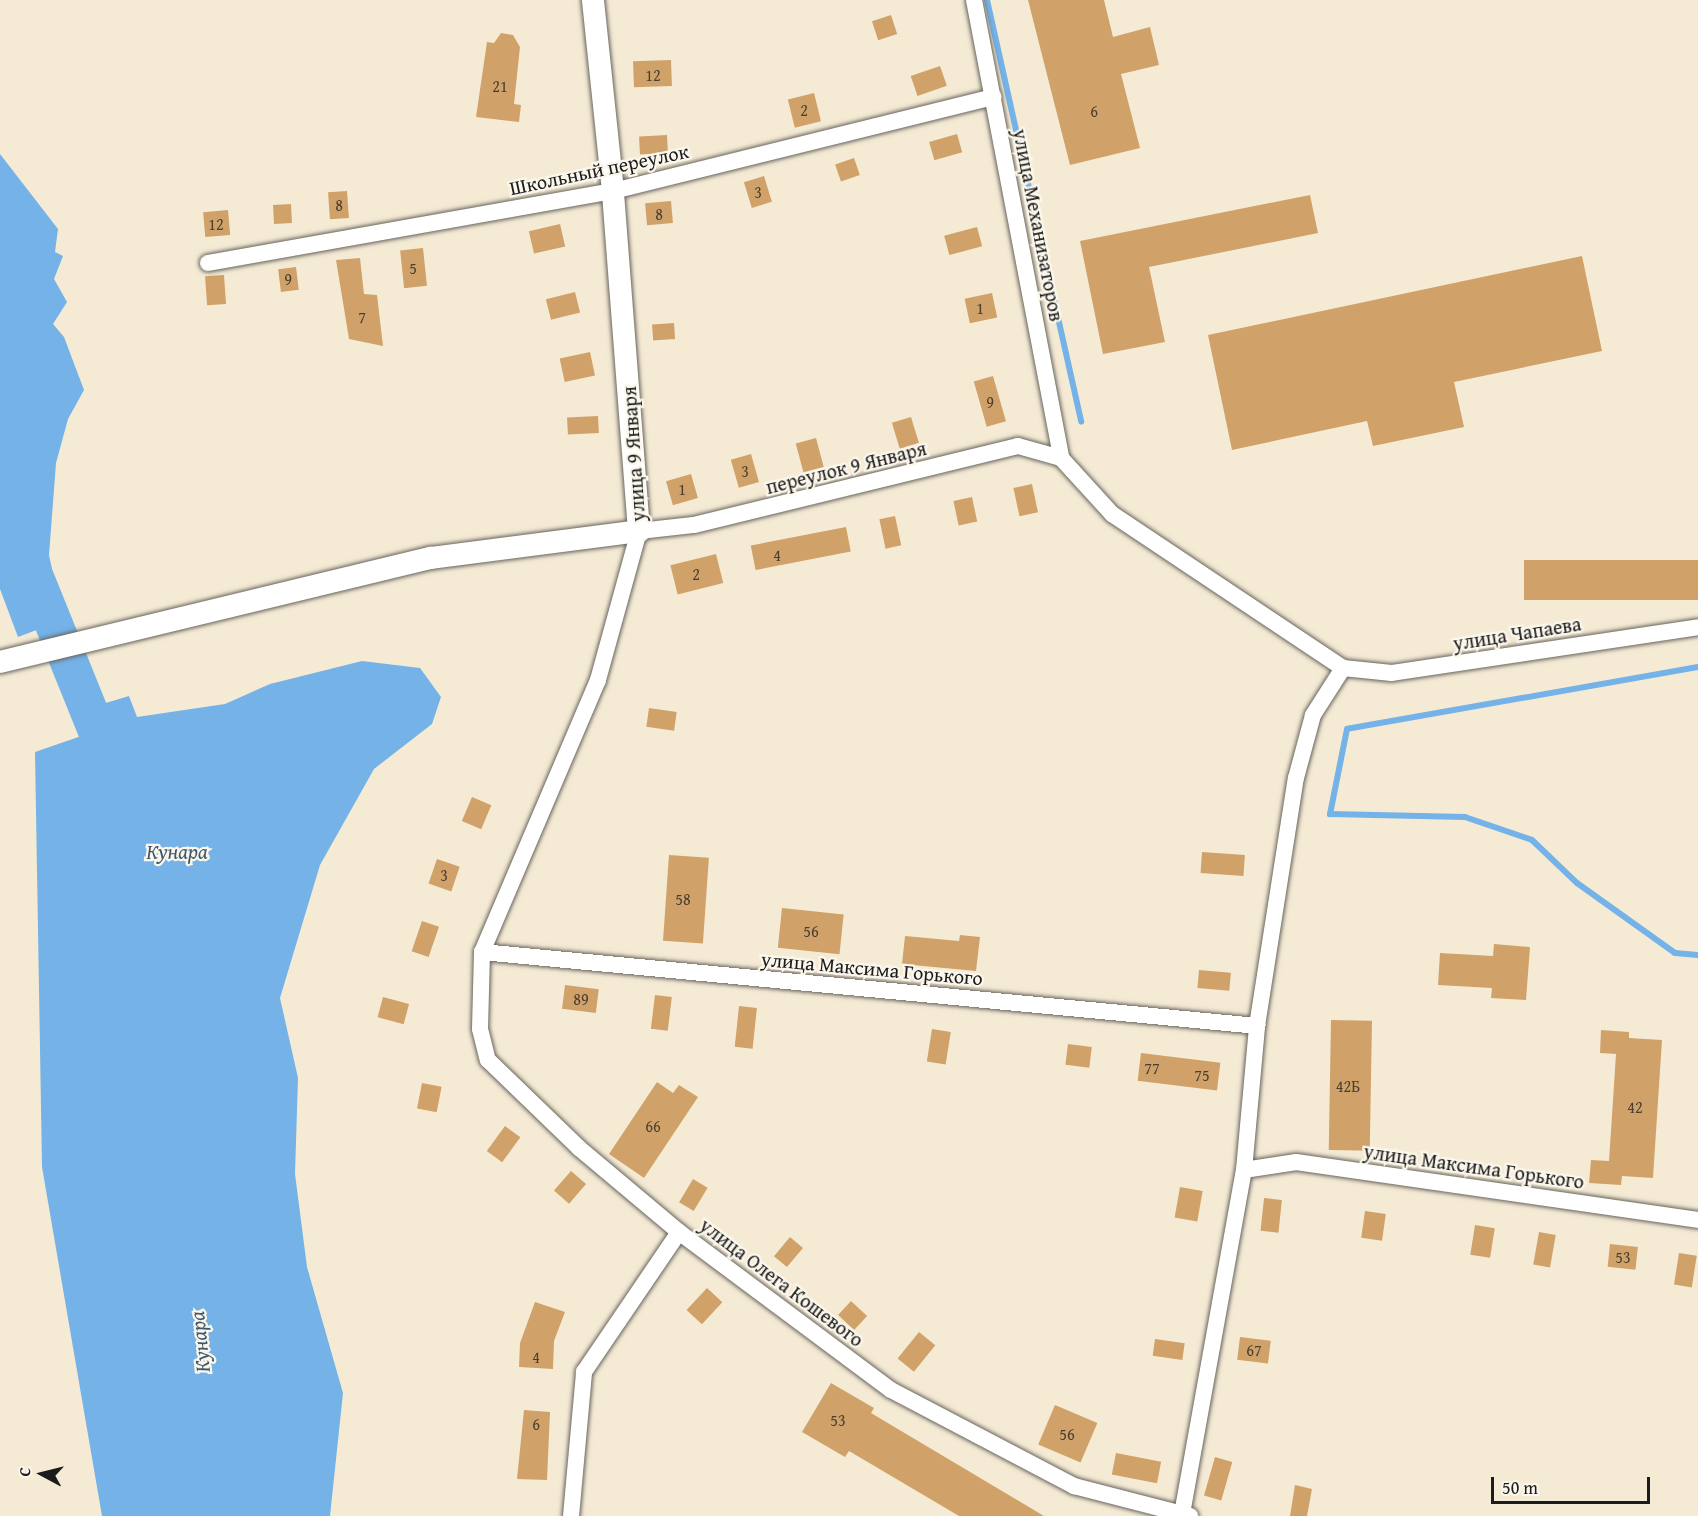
<!DOCTYPE html>
<meta charset="utf-8">
<style>
body{margin:0}
#map{position:relative;width:1698px;height:1516px;overflow:hidden;background:#f5ebd5;font-family:"Gentium Book Plus",serif}
div>[style]{position:absolute}
.water>*{inset:0;background:#74b2e7}
.stream>*{height:6px;margin:-3px;padding:0 3px;transform-origin:3px;border-radius:3px;background:#74b2e7}
.river>*{height:38px;margin:-19px;padding:0 19px;transform-origin:19px;border-radius:19px;background:#74b2e7}
.building>*{inset:0;background:#d0a269;transform-origin:0 0}
.roads{filter:drop-shadow(0 0 2px #68645d) drop-shadow(0 0 2px #68645d)}
.street>*{height:16px;margin:-8px;padding:0 8px;transform-origin:8px;border-radius:8px;background:#fff}
.secondary>*{height:22px;margin:-11px;padding:0 11px;transform-origin:11px;border-radius:11px;background:#fff}
span{translate:-50% -50%;white-space:nowrap;text-align:center;line-height:1.15;-webkit-text-stroke:4.5px #fbf7ec;paint-order:stroke}
.number-label{font-size:16px;color:#493e2f}
.number-label span{-webkit-text-stroke-width:0}
.street-label{font-size:20px;color:#1c1c1c}
.water-label{font-size:21px;color:#3f586d;font-style:italic}
.north{position:absolute;left:12px;top:1444px;width:60px;height:60px;-webkit-text-stroke:4px #fbf7ec;paint-order:stroke;rotate:277deg;font-size:16px;font-weight:700;line-height:24px;text-align:center;color:#1c1c1c}
.north::after{content:'';display:block;margin:auto;width:21px;height:27px;background:#1c1c1c;clip-path:polygon(50% 0,100% 100%,50% 72%,0 100%)}
.scale{position:absolute;left:1491px;top:1477px;width:159px;height:27px;box-sizing:border-box;border:3px solid #1c1c1c;border-top:0;padding-left:8px;font-size:18px;line-height:21px;white-space:nowrap;color:#1c1c1c;-webkit-text-stroke:4px #fbf7ec;paint-order:stroke}
</style>
<div id="map">
<div class="water">
<div style="clip-path:polygon(0 154px,58px 229px,55px 252px,63px 256px,54px 279px,67px 302px,53px 324px,64px 337px,84px 390px,68px 419px,56px 463px,49px 555px,63px 620px,18px 637px,0 589px)"></div>
<div style="clip-path:polygon(362px 661px,420px 668px,441px 697px,432px 724px,374px 769px,320px 865px,280px 998px,298px 1078px,295px 1174px,307px 1267px,343px 1393px,330px 1516px,102px 1516px,42px 1167px,35px 752px,90px 733px,89px 708px,129px 696px,137px 717px,225px 704px,270px 684px)"></div>
</div>
<div class="stream">
<div style="left:987px;top:0;width:432px;rotate:77.4deg"></div>
<div style="left:1698px;top:667px;width:356px;rotate:170deg"></div>
<div style="left:1347px;top:729px;width:87px;rotate:101.3deg"></div>
<div style="left:1330px;top:814px;width:135px;rotate:1.3deg"></div>
<div style="left:1465px;top:817px;width:71px;rotate:18.9deg"></div>
<div style="left:1532px;top:840px;width:62px;rotate:43.7deg"></div>
<div style="left:1577px;top:883px;width:120px;rotate:35.5deg"></div>
<div style="left:1675px;top:953px;width:23px;rotate:5deg"></div>
</div>
<div class="river">
<div style="left:34px;top:575px;width:201px;rotate:68deg"></div>
</div>
<div class="building">
<div style="clip-path:polygon(1028px 0,1104px 0,1113px 37px,1150px 27px,1159px 65px,1121px 74px,1140px 148px,1070px 165px)"></div>
<div style="left:891px;top:15px;width:20px;height:20px;rotate:72deg"></div>
<div style="clip-path:polygon(501px 33px,513px 35px,520px 47px,514px 104px,521px 105px,519px 122px,476px 117px,487px 42px,494px 43px)"></div>
<div style="left:671px;top:60px;width:26px;height:38px;rotate:88deg"></div>
<div style="left:940px;top:66px;width:21px;height:31px;rotate:71deg"></div>
<div style="left:814px;top:93px;width:29px;height:27px;rotate:76deg"></div>
<div style="left:957px;top:134px;width:19px;height:29px;rotate:74deg"></div>
<div style="left:667px;top:135px;width:18px;height:28px;rotate:87deg"></div>
<div style="left:854px;top:158px;width:18px;height:20px;rotate:71deg"></div>
<div style="left:764px;top:176px;width:27px;height:21px;rotate:73deg"></div>
<div style="left:347px;top:191px;width:27px;height:19px;rotate:86deg"></div>
<div style="clip-path:polygon(1310px 195px,1318px 233px,1149px 267px,1165px 342px,1103px 354px,1080px 241px)"></div>
<div style="left:671px;top:201px;width:22px;height:26px;rotate:85deg"></div>
<div style="left:291px;top:204px;width:19px;height:18px;rotate:87deg"></div>
<div style="left:228px;top:210px;width:25px;height:25px;rotate:85deg"></div>
<div style="left:560px;top:224px;width:23px;height:32px;rotate:77deg"></div>
<div style="left:977px;top:227px;width:20px;height:34px;rotate:75deg"></div>
<div style="left:423px;top:248px;width:38px;height:23px;rotate:84deg"></div>
<div style="clip-path:polygon(1582px 256px,1602px 351px,1454px 382px,1464px 427px,1373px 446px,1367px 421px,1232px 450px,1208px 335px)"></div>
<div style="clip-path:polygon(360px 258px,364px 294px,377px 295px,383px 346px,349px 339px,336px 260px)"></div>
<div style="left:296px;top:267px;width:23px;height:18px;rotate:83deg"></div>
<div style="left:224px;top:275px;width:29px;height:19px;rotate:86deg"></div>
<div style="left:575px;top:292px;width:21px;height:30px;rotate:76deg"></div>
<div style="left:992px;top:293px;width:25px;height:28px;rotate:78deg"></div>
<div style="left:674px;top:323px;width:16px;height:22px;rotate:86deg"></div>
<div style="left:590px;top:352px;width:24px;height:31px;rotate:78deg"></div>
<div style="left:993px;top:376px;width:47px;height:20px;rotate:74deg"></div>
<div style="left:598px;top:416px;width:17px;height:31px;rotate:87deg"></div>
<div style="left:911px;top:417px;width:27px;height:20px;rotate:73deg"></div>
<div style="left:816px;top:438px;width:30px;height:21px;rotate:75deg"></div>
<div style="left:751px;top:454px;width:29px;height:21px;rotate:74deg"></div>
<div style="left:691px;top:474px;width:25px;height:26px;rotate:74deg"></div>
<div style="left:1032px;top:484px;width:29px;height:19px;rotate:78deg"></div>
<div style="left:972px;top:497px;width:25px;height:19px;rotate:78deg"></div>
<div style="left:895px;top:516px;width:30px;height:16px;rotate:78deg"></div>
<div style="left:846px;top:527px;width:25px;height:97px;rotate:79deg"></div>
<div style="left:716px;top:554px;width:30px;height:47px;rotate:76deg"></div>
<div style="left:1698px;top:560px;width:40px;height:174px;rotate:90deg"></div>
<div style="left:649px;top:708px;width:28px;height:19px;rotate:8deg"></div>
<div style="left:472px;top:797px;width:21px;height:26px;rotate:23deg"></div>
<div style="left:1202px;top:852px;width:43px;height:21px;rotate:4deg"></div>
<div style="left:669px;top:855px;width:40px;height:86px;rotate:4deg"></div>
<div style="left:437px;top:859px;width:24px;height:26px;rotate:19deg"></div>
<div style="left:782px;top:908px;width:62px;height:40px;rotate:6deg"></div>
<div style="left:422px;top:921px;width:18px;height:32px;rotate:19deg"></div>
<div style="clip-path:polygon(960px 935px,980px 937px,976px 971px,902px 964px,905px 936px,959px 941px)"></div>
<div style="clip-path:polygon(1494px 944px,1530px 947px,1526px 1000px,1491px 998px,1492px 988px,1438px 985px,1440px 953px,1493px 956px)"></div>
<div style="left:1199px;top:970px;width:32px;height:18px;rotate:5deg"></div>
<div style="left:565px;top:985px;width:34px;height:24px;rotate:7deg"></div>
<div style="left:655px;top:995px;width:17px;height:34px;rotate:7deg"></div>
<div style="left:383px;top:997px;width:27px;height:21px;rotate:15deg"></div>
<div style="left:739px;top:1006px;width:18px;height:41px;rotate:6deg"></div>
<div style="left:1331px;top:1020px;width:41px;height:130px;rotate:1deg"></div>
<div style="left:932px;top:1029px;width:19px;height:33px;rotate:9deg"></div>
<div style="clip-path:polygon(1601px 1030px,1629px 1032px,1629px 1038px,1662px 1040px,1653px 1178px,1622px 1176px,1621px 1185px,1589px 1183px,1591px 1160px,1609px 1161px,1616px 1054px,1600px 1053px)"></div>
<div style="left:1068px;top:1044px;width:24px;height:21px;rotate:7deg"></div>
<div style="left:1141px;top:1053px;width:80px;height:28px;rotate:7deg"></div>
<div style="clip-path:polygon(657px 1082px,673px 1093px,679px 1085px,698px 1097px,644px 1178px,609px 1154px)"></div>
<div style="left:422px;top:1083px;width:20px;height:26px;rotate:11deg"></div>
<div style="left:505px;top:1126px;width:19px;height:31px;rotate:36deg"></div>
<div style="left:571px;top:1171px;width:20px;height:26px;rotate:41deg"></div>
<div style="left:693px;top:1179px;width:17px;height:27px;rotate:31deg"></div>
<div style="left:1180px;top:1187px;width:23px;height:31px;rotate:10deg"></div>
<div style="left:1264px;top:1198px;width:18px;height:33px;rotate:6deg"></div>
<div style="left:1365px;top:1211px;width:21px;height:27px;rotate:8deg"></div>
<div style="left:1475px;top:1225px;width:20px;height:30px;rotate:9deg"></div>
<div style="left:1539px;top:1232px;width:17px;height:33px;rotate:10deg"></div>
<div style="left:790px;top:1237px;width:17px;height:25px;rotate:40deg"></div>
<div style="left:1610px;top:1244px;width:28px;height:23px;rotate:6deg"></div>
<div style="left:1679px;top:1253px;width:18px;height:32px;rotate:9deg"></div>
<div style="left:707px;top:1288px;width:21px;height:30px;rotate:43deg"></div>
<div style="left:851px;top:1301px;width:22px;height:19px;rotate:43deg"></div>
<div style="clip-path:polygon(535px 1302px,565px 1312px,554px 1341px,553px 1369px,519px 1367px,520px 1343px)"></div>
<div style="left:919px;top:1332px;width:21px;height:34px;rotate:39deg"></div>
<div style="left:1240px;top:1337px;width:31px;height:23px;rotate:7deg"></div>
<div style="left:1155px;top:1339px;width:30px;height:17px;rotate:8deg"></div>
<div style="clip-path:polygon(831px 1383px,874px 1408px,871px 1413px,1044px 1516px,959px 1516px,849px 1451px,845px 1457px,802px 1432px)"></div>
<div style="left:1055px;top:1405px;width:46px;height:43px;rotate:23deg"></div>
<div style="clip-path:polygon(524px 1410px,550px 1412px,547px 1480px,517px 1479px)"></div>
<div style="left:1116px;top:1453px;width:46px;height:22px;rotate:11deg"></div>
<div style="left:1215px;top:1457px;width:18px;height:40px;rotate:16deg"></div>
<div style="clip-path:polygon(1295px 1485px,1312px 1489px,1307px 1516px,1290px 1516px)"></div>
</div>
<div class="roads">
<div class="street">
<div style="left:974px;top:0;width:466px;rotate:79.2deg"></div>
<div style="left:208px;top:263px;width:411px;rotate:-10.1deg"></div>
<div style="left:613px;top:191px;width:392px;rotate:-13.9deg"></div>
<div style="left:1061px;top:458px;width:45px;rotate:-164.4deg"></div>
<div style="left:1018px;top:446px;width:334px;rotate:166.3deg"></div>
<div style="left:693px;top:525px;width:54px;rotate:173.7deg"></div>
<div style="left:639px;top:531px;width:155px;rotate:105.4deg"></div>
<div style="left:598px;top:680px;width:296px;rotate:113.1deg"></div>
<div style="left:482px;top:952px;width:77px;rotate:91.5deg"></div>
<div style="left:480px;top:1029px;width:32px;rotate:76deg"></div>
<div style="left:488px;top:1060px;width:127px;rotate:44deg"></div>
<div style="left:579px;top:1148px;width:131px;rotate:40deg"></div>
<div style="left:679px;top:1232px;width:264px;rotate:36.7deg"></div>
<div style="left:891px;top:1390px;width:207px;rotate:27.7deg"></div>
<div style="left:1074px;top:1486px;width:120px;rotate:14.5deg"></div>
<div style="left:1061px;top:458px;width:76px;rotate:47.7deg"></div>
<div style="left:1112px;top:514px;width:278px;rotate:33.7deg"></div>
<div style="left:1343px;top:668px;width:49px;rotate:5.8deg"></div>
<div style="left:1392px;top:673px;width:309px;rotate:-8.5deg"></div>
<div style="left:482px;top:952px;width:779px;rotate:5.45deg"></div>
<div style="left:1244px;top:1170px;width:53px;rotate:-8.7deg"></div>
<div style="left:1296px;top:1162px;width:406px;rotate:8.2deg"></div>
<div style="left:1182px;top:1514px;width:350px;rotate:-79.8deg"></div>
<div style="left:1244px;top:1170px;width:145px;rotate:-84.8deg"></div>
<div style="left:1257px;top:1026px;width:251px;rotate:-81.1deg"></div>
<div style="left:1296px;top:778px;width:65px;rotate:-74.9deg"></div>
<div style="left:1313px;top:715px;width:56px;rotate:-57.4deg"></div>
<div style="left:571px;top:1516px;width:145px;rotate:-84.8deg"></div>
<div style="left:584px;top:1372px;width:169px;rotate:-55.8deg"></div>
</div>
<div class="secondary">
<div style="left:0;top:662px;width:443px;rotate:-13.6deg"></div>
<div style="left:431px;top:558px;width:210px;rotate:-7.4deg"></div>
<div style="left:639px;top:531px;width:341px;rotate:-94.4deg"></div>
<div style="left:613px;top:191px;width:192px;rotate:-96deg"></div>
</div>
</div>
<div class="number-label">
<span style="left:653px;top:75px">12</span>
<span style="left:500px;top:86px">21</span>
<span style="left:804px;top:110px">2</span>
<span style="left:1094px;top:111px">6</span>
<span style="left:758px;top:192px">3</span>
<span style="left:339px;top:205px">8</span>
<span style="left:659px;top:214px">8</span>
<span style="left:216px;top:224px">12</span>
<span style="left:413px;top:268px">5</span>
<span style="left:288px;top:279px">9</span>
<span style="left:980px;top:308px">1</span>
<span style="left:362px;top:317px">7</span>
<span style="left:990px;top:402px">9</span>
<span style="left:745px;top:471px">3</span>
<span style="left:682px;top:489px">1</span>
<span style="left:777px;top:555px">4</span>
<span style="left:696px;top:574px">2</span>
<span style="left:444px;top:875px">3</span>
<span style="left:683px;top:899px">58</span>
<span style="left:811px;top:931px">56</span>
<span style="left:581px;top:999px">89</span>
<span style="left:1152px;top:1068px">77</span>
<span style="left:1202px;top:1075px">75</span>
<span style="left:1348px;top:1086px">42Б</span>
<span style="left:1635px;top:1107px">42</span>
<span style="left:653px;top:1126px">66</span>
<span style="left:1623px;top:1257px">53</span>
<span style="left:1254px;top:1350px">67</span>
<span style="left:536px;top:1357px">4</span>
<span style="left:838px;top:1420px">53</span>
<span style="left:536px;top:1424px">6</span>
<span style="left:1067px;top:1434px">56</span>
</div>
<div class="street-label">
<span style="left:599px;top:169px;rotate:-12deg">Школьный переулок</span>
<span style="left:1039px;top:225px;rotate:79deg">улица Механизаторов</span>
<span style="left:633px;top:454px;rotate:-94deg">улица 9 Января</span>
<span style="left:846px;top:467px;rotate:-14deg">переулок 9 Января</span>
<span style="left:1517px;top:633px;rotate:-9deg">улица Чапаева</span>
<span style="left:872px;top:968px;rotate:5deg">улица Максима Горького</span>
<span style="left:1474px;top:1166px;rotate:8deg">улица Максима Горького</span>
<span style="left:782px;top:1282px;rotate:37deg">улица Олега Кошевого</span>
</div>
<div class="water-label">
<span style="left:177px;top:852px">Кунара</span>
<span style="left:200px;top:1342px;rotate:-96deg">Кунара</span>
</div>
<div class="north">С</div>
<div class="scale">50 m</div>
</div>
